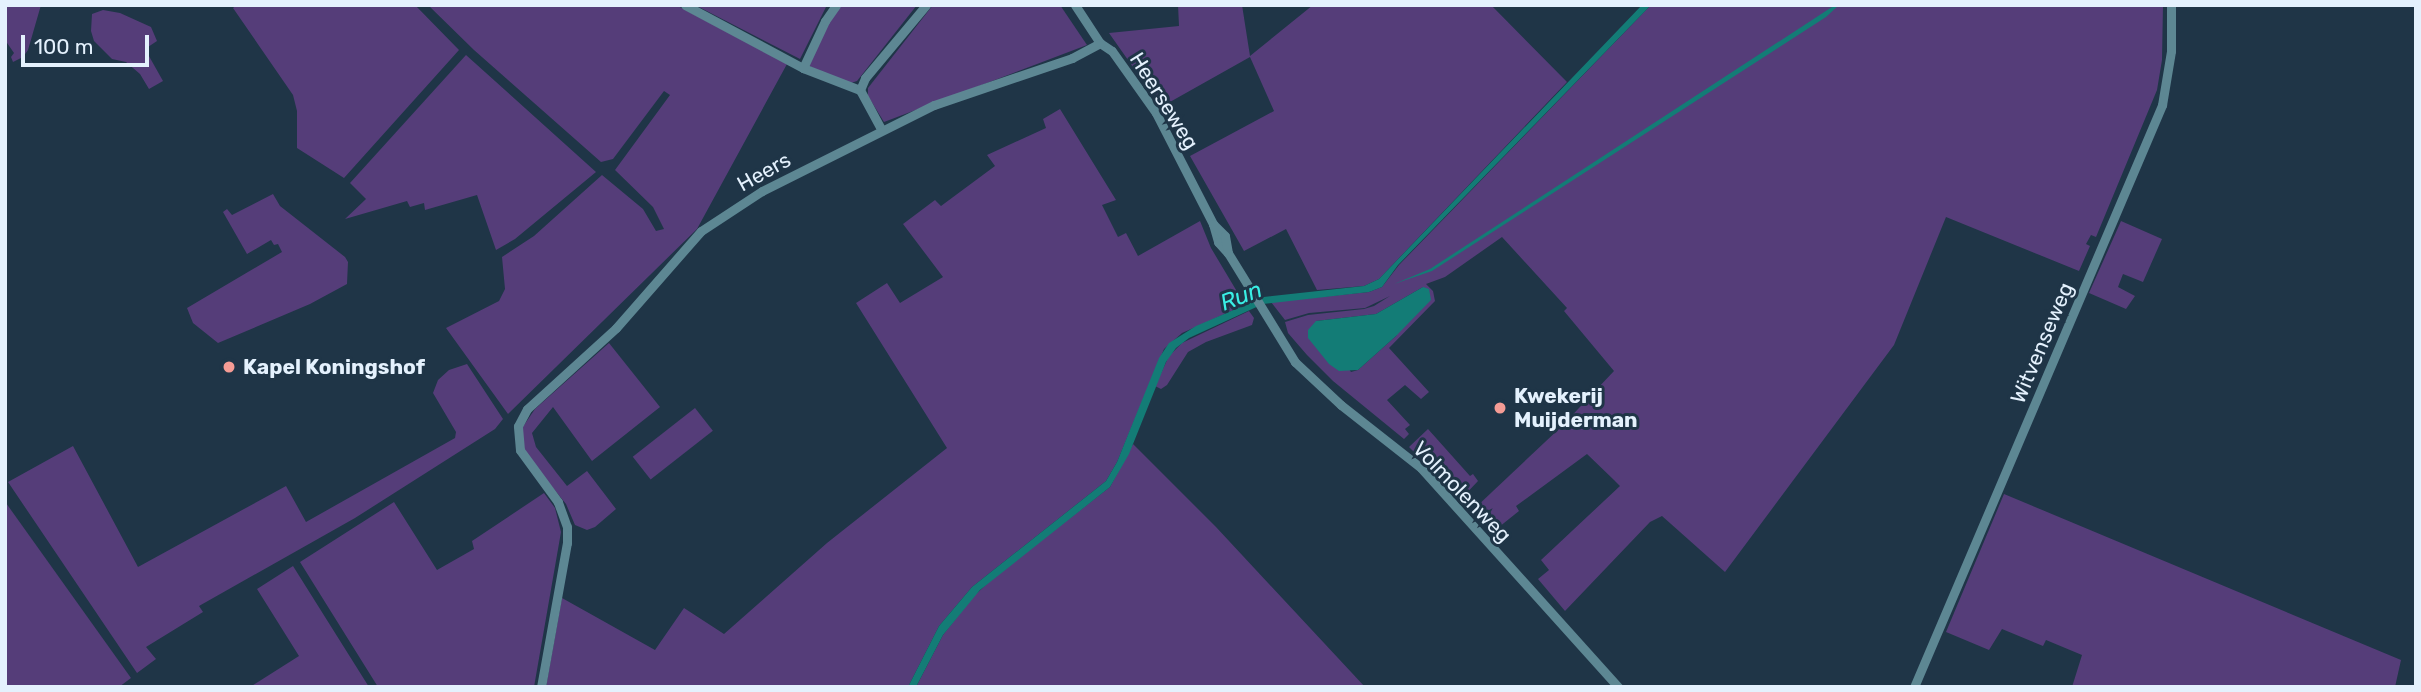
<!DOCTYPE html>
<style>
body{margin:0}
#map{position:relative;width:2421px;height:692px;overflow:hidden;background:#1f3547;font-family:Rubik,sans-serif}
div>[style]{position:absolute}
.green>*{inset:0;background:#553d79;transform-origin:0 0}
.water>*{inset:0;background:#137c76}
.minor>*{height:9px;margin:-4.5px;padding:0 4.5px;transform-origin:4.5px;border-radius:4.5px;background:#5d8793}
.dots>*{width:19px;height:19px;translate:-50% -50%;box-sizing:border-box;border:4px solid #1f3547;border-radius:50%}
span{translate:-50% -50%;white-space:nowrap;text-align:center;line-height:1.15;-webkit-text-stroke:6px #1f3547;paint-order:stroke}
.street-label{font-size:21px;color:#e4f1fd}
.poi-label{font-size:21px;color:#e4f1fd;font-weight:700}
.left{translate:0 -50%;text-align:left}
.water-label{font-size:23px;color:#39efe5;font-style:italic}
.frame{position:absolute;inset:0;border:7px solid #e4f1fd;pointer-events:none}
.scale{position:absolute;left:21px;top:35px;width:128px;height:32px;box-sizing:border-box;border:4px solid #e4f1fd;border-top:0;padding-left:9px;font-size:21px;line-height:24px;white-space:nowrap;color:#e4f1fd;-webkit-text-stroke:5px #1f3547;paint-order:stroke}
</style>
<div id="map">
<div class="green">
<div style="clip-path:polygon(5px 5px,41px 5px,28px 50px,23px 57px,13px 62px,11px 57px,14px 53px,5px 40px)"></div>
<div style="clip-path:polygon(237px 5px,415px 5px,459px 50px,344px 178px,297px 148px,297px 111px,293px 95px,233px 8px)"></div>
<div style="clip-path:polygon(428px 5px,676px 5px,787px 64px,697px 229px,508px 414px,446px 328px,499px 301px,505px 289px,502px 257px,534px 236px,602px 175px,643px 209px,656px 231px,664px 229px,653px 207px,615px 170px,670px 95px,664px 91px,613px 159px,601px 162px,474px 50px)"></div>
<div style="clip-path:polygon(695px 5px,827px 5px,800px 59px)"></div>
<div style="clip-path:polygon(841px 5px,917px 5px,857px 81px,848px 84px,809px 66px,830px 19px)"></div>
<div style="clip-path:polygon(933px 5px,1060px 5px,1087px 45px,884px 122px,868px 96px,868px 88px)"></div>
<div style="clip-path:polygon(1178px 5px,1242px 5px,1250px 56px,1313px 5px,1491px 5px,1567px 82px,1379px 279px,1364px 286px,1317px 290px,1286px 229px,1244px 251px,1190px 156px,1274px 111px,1250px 57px,1161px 107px,1109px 33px,1179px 26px)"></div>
<div style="clip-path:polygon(evenodd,1651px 5px,2163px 5px,2162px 60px,2157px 90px,2096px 237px,2091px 235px,2086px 244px,2090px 246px,2079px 271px,1946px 217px,1894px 345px,1725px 572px,1662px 516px,1650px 522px,1565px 611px,1538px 579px,1549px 570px,1541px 560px,1620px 486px,1614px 480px,1587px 454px,1516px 506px,1519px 511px,1494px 531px,1475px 508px,1561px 427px,1614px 371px,1564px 311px,1567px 308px,1502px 237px,1445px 277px,1426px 284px,1433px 291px,1435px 301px,1389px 348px,1429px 392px,1421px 399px,1405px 385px,1387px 400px,1410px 425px,1405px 429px,1409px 434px,1404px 439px,1333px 381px,1307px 355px,1288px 333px,1285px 322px,1308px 315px,1364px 309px,1374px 306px,1390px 296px,1365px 308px,1309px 313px,1285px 320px,1271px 302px,1369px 292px,1382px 287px,1399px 265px,1651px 5px,1423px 287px,1396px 336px,1358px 370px,1351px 372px,1316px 321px,1376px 314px,1423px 287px)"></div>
<div style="clip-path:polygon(103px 10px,120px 13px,151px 27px,157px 41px,145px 49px,163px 81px,149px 89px,140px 74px,126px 62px,112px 59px,94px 41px,91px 31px,92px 14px)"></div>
<div style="clip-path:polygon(466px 55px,596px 172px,515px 239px,496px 250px,477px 195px,425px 210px,424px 203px,410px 207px,407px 201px,345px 219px,366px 199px,350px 183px)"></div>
<div style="clip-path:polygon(1060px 109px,1116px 200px,1102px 205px,1118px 237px,1126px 233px,1138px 256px,1200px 221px,1211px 248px,1245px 305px,1182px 333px,1164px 349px,1117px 462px,1106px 481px,972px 587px,939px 626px,908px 687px,546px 687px,562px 598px,655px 650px,684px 608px,724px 634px,827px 543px,947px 448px,856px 303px,887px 283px,900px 303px,943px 277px,903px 224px,935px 200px,941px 206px,995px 166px,987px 155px,1046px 128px,1043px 119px)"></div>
<div style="clip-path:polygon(273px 194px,280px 206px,345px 257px,348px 262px,347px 284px,310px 304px,218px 343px,193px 323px,187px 308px,282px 252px,278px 244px,274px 245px,271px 240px,247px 254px,223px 212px,227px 209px,232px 215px)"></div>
<div style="clip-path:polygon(2121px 221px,2162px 239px,2143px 282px,2123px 274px,2118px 287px,2135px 296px,2126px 309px,2089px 293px)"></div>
<div style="clip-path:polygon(1249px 311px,1254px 318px,1252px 325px,1206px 342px,1188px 352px,1167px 385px,1161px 389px,1155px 386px,1169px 356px,1182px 343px)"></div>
<div style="clip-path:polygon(609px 343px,660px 407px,592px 461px,553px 407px,532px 433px,536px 447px,567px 486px,587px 471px,616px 509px,595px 527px,587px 530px,575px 525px,566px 504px,525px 453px,520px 431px,535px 409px)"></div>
<div style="clip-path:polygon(467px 364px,503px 419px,495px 429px,355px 518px,199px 606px,203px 612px,146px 647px,156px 659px,137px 673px,8px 482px,73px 446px,138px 567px,286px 486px,306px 522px,455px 438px,456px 432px,433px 393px,438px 380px,449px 370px)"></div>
<div style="left:695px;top:408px;width:29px;height:79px;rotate:52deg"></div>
<div style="clip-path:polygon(1428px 429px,1470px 476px,1473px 474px,1478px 481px,1461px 499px,1409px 447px)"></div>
<div style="clip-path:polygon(1133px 444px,1216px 527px,1365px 687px,916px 687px,943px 635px,972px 598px,993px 578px,1110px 487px)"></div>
<div style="clip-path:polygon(544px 493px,555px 508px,561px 532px,534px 687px,378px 687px,300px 562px,394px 502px,437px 570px,474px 549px,472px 541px)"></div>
<div style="clip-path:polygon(2004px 494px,2401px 660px,2395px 687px,2072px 687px,2082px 655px,2046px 640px,2043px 646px,2002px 629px,1989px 650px,1946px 632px)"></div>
<div style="clip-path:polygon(6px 503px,131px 678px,119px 687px,5px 687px)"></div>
<div style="clip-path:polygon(293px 566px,369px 687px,250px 687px,299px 656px,257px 589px)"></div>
</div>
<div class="water">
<div style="clip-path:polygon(1642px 5px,1651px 5px,1398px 265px,1382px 287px,1369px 292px,1263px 304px,1189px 338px,1176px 348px,1166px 362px,1129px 454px,1110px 487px,980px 590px,943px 635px,916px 687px,908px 687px,939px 626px,972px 587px,1106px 481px,1117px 462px,1159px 358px,1169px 343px,1196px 326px,1264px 297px,1364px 286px,1379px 279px)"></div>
<div style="clip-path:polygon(1835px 5px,1839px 5px,1826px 17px,1432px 271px,1394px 284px,1430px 269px)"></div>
<div style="clip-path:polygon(1423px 287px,1429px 289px,1431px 300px,1396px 336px,1358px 370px,1339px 371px,1329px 364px,1308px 338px,1308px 330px,1316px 321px,1376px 314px)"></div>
</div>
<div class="minor">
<div style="left:685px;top:5px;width:134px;rotate:28.1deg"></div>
<div style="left:803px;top:68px;width:61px;rotate:21.1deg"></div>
<div style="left:860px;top:90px;width:44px;rotate:61.7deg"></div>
<div style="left:1075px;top:5px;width:45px;rotate:56.7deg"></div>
<div style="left:1100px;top:43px;width:14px;rotate:34deg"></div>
<div style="left:1112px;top:51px;width:76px;rotate:54.6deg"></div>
<div style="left:1156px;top:113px;width:125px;rotate:62.8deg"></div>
<div style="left:1213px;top:224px;width:19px;rotate:74deg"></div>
<div style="left:1218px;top:242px;width:15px;rotate:48deg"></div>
<div style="left:1228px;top:253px;width:128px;rotate:58.4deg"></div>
<div style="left:1295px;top:362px;width:63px;rotate:43.1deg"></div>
<div style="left:1341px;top:405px;width:102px;rotate:38.2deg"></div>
<div style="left:1421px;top:468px;width:295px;rotate:48deg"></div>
<div style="left:803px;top:68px;width:52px;rotate:-64.9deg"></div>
<div style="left:825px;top:21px;width:19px;rotate:-55deg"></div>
<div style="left:860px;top:90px;width:13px;rotate:-67deg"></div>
<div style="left:865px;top:78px;width:95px;rotate:-50.1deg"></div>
<div style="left:1213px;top:224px;width:17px;rotate:45deg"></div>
<div style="left:1225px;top:236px;width:17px;rotate:80deg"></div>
<div style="left:541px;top:687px;width:146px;rotate:-79.8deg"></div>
<div style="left:567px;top:543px;width:16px;rotate:-90deg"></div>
<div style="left:567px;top:527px;width:27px;rotate:-110deg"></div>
<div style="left:558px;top:502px;width:64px;rotate:-126.2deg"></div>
<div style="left:520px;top:450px;width:24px;rotate:-95deg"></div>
<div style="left:518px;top:426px;width:19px;rotate:-62deg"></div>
<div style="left:527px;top:409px;width:120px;rotate:-42.3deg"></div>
<div style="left:616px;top:328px;width:129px;rotate:-48.8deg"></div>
<div style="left:701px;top:231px;width:73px;rotate:-33.3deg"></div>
<div style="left:762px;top:191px;width:192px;rotate:-26.6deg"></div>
<div style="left:934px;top:105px;width:146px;rotate:-18.8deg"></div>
<div style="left:1072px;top:58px;width:32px;rotate:-28deg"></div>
<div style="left:1914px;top:687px;width:633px;rotate:-66.92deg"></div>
<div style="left:2162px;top:105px;width:55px;rotate:-80.5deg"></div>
<div style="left:2171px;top:51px;width:46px;rotate:-90deg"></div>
</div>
<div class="dots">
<div style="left:229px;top:367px;background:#f59c95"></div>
<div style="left:1500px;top:408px;background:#f59c95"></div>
</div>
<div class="street-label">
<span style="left:1164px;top:101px;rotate:58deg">Heerseweg</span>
<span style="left:764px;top:172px;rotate:-29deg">Heers</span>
<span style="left:2042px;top:343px;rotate:-67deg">Witvenseweg</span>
<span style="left:1462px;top:492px;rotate:46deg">Volmolenweg</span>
</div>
<div class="poi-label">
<span class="left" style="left:243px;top:367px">Kapel Koningshof</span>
<span class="left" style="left:1514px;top:408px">Kwekerij<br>Muijderman</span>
</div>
<div class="water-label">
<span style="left:1241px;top:296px;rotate:-21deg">Run</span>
</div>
<div class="frame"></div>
<div class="scale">100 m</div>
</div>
